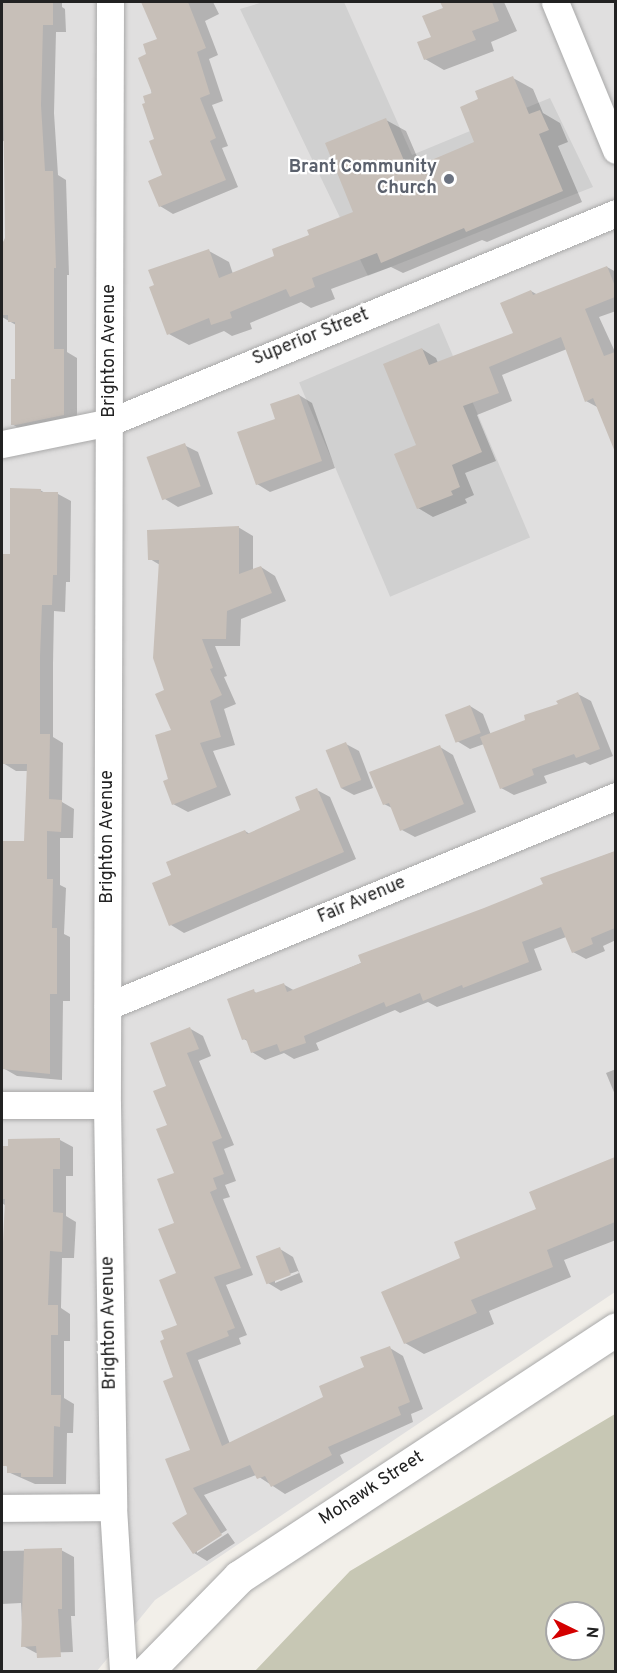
<!DOCTYPE html>
<style>
body{margin:0}
#map{position:relative;width:617px;height:1673px;overflow:hidden;background:#f2efe9;font-family:Overpass,sans-serif}
div>[style]{position:absolute}
.residential>*{inset:0;background:#e0dfdf}
.religious>*{inset:0;background:#d0d0d0;transform-origin:0 0}
.construction>*{inset:0;background:#c7c7b4}
.shadow>*{inset:0;background:#0003}
.building>*{inset:0;background:#c7bfb8;transform-origin:0 0}
.roads{filter:drop-shadow(0 0 2px #a9a9a9) drop-shadow(0 0 2px #a9a9a9)}
.minor>*{height:27px;margin:-13.5px;padding:0 13.5px;transform-origin:13.5px;border-radius:13.5px;background:#fff}
.tertiary>*{height:33px;margin:-16.5px;padding:0 16.5px;transform-origin:16.5px;border-radius:16.5px;background:#fff}
.dots>*{width:16px;height:16px;translate:-50% -50%;box-sizing:border-box;border:3px solid #fff;border-radius:50%}
span{translate:-50% -50%;white-space:nowrap;text-align:center;line-height:1.15;-webkit-text-stroke:4.5px #fff;paint-order:stroke}
.worship-label{font-size:18px;color:#5b616d;font-weight:700}
.right{translate:-100% -50%;text-align:right}
.street-label{font-size:18px;color:#222}
.frame{position:absolute;inset:0;border:3px solid #222;pointer-events:none}
.north{position:absolute;left:545px;top:1601px;width:60px;height:60px;box-sizing:border-box;background:#fff;border:2px solid #a7a7a7;border-radius:50%;rotate:95deg;font-size:16px;font-weight:700;line-height:24px;text-align:center;color:#222}
.north::after{content:'';display:block;margin:auto;width:21px;height:27px;background:#d40000;clip-path:polygon(50% 0,100% 100%,50% 72%,0 100%)}
</style>
<div id="map">
<div class="residential">
<div style="clip-path:polygon(2px 2px,615px 2px,615px 1292px,155px 1600px,97px 1671px,2px 1672px)"></div>
</div>
<div class="religious">
<div style="clip-path:polygon(263px 2px,344px 2px,412px 155px,550px 98px,593px 187px,368px 276px,240px 9px)"></div>
<div style="left:439px;top:323px;width:233px;height:152px;rotate:67deg"></div>
</div>
<div class="construction">
<div style="clip-path:polygon(evenodd,615px 1414px,615px 1671px,255px 1671px,350px 1571px,615px 1414px,557px 1613px,593px 1613px,593px 1649px,557px 1649px,557px 1613px)"></div>
</div>
<div class="shadow">
<div style="clip-path:polygon(2px 2px,62px 2px,62px 7px,65px 9px,66px 32px,56px 32px,54px 113px,58px 175px,66px 180px,69px 275px,67px 275px,67px 352px,77px 358px,77px 422px,25px 432px,12px 424px,16px 380px,16px 325px,2px 317px,2px 246px,6px 238px,5px 142px,2px 140px)"></div>
<div style="clip-path:polygon(142px 2px,213px 2px,219px 14px,205px 21px,218px 55px,209px 59px,223px 101px,212px 105px,228px 146px,222px 148px,238px 187px,173px 214px,160px 206px,164px 176px,156px 140px,148px 55px,159px 40px)"></div>
<div style="clip-path:polygon(442px 2px,504px 2px,517px 31px,491px 42px,494px 51px,444px 70px,425px 59px,445px 9px)"></div>
<div style="clip-path:polygon(513px 78px,533px 89px,543px 113px,560px 123px,568px 142px,558px 146px,582px 202px,487px 242px,482px 240px,403px 273px,391px 267px,331px 289px,335px 299px,311px 308px,301px 302px,250px 323px,252px 329px,232px 336px,224px 331px,189px 345px,169px 334px,209px 251px,229px 262px,233px 274px,276px 257px,355px 213px,386px 120px,406px 131px,421px 166px,476px 143px,480px 100px)"></div>
<div style="clip-path:polygon(607px 267px,616px 272px,616px 311px,599px 317px,616px 354px,616px 447px,599px 408px,586px 401px,567px 349px,502px 375px,512px 401px,477px 415px,496px 461px,465px 473px,474px 495px,465px 499px,467px 503px,433px 517px,418px 508px,422px 349px,436px 358px,438px 363px,515px 334px,531px 291px,538px 295px)"></div>
<div style="clip-path:polygon(299px 395px,312px 403px,335px 468px,270px 492px,257px 484px,277px 420px)"></div>
<div style="clip-path:polygon(184px 445px,198px 452px,213px 494px,178px 507px,165px 499px)"></div>
<div style="clip-path:polygon(40px 490px,47px 494px,58px 494px,71px 501px,70px 582px,66px 582px,65px 612px,54px 611px,53px 664px,53px 737px,63px 743px,62px 802px,74px 809px,73px 838px,60px 838px,60px 885px,66px 888px,64px 934px,70px 937px,70px 1001px,63px 1001px,62px 1080px,17px 1076px,3px 1068px,4px 1041px,2px 1040px,2px 842px,26px 842px,28px 771px,16px 771px,3px 763px,2px 756px,2px 555px,11px 556px)"></div>
<div style="clip-path:polygon(238px 527px,253px 536px,253px 570px,261px 567px,275px 576px,286px 601px,241px 619px,240px 646px,215px 646px,227px 676px,224px 677px,236px 704px,224px 709px,235px 745px,213px 751px,231px 795px,188px 812px,173px 804px,170px 780px,173px 731px,166px 690px,160px 565px,150px 559px)"></div>
<div style="clip-path:polygon(578px 694px,591px 701px,613px 756px,590px 765px,585px 762px,544px 776px,547px 783px,514px 795px,501px 788px,484px 744px,470px 749px,457px 741px,470px 706px,483px 714px,491px 735px,527px 721px)"></div>
<div style="clip-path:polygon(346px 744px,359px 751px,373px 788px,354px 795px,341px 788px)"></div>
<div style="clip-path:polygon(440px 747px,453px 755px,476px 812px,415px 837px,402px 830px,394px 809px,384px 804px)"></div>
<div style="clip-path:polygon(317px 790px,330px 797px,356px 859px,184px 933px,171px 925px,154px 883px,172px 876px,245px 831px,250px 834px,302px 811px)"></div>
<div style="clip-path:polygon(616px 851px,616px 940px,603px 946px,605px 951px,586px 959px,573px 952px,566px 937px,534px 949px,542px 970px,437px 1007px,428px 1002px,400px 1013px,395px 1010px,316px 1043px,319px 1050px,294px 1059px,284px 1053px,265px 1060px,252px 1052px,249px 1042px,244px 1039px,253px 991px,258px 994px,283px 984px,295px 991px,545px 885px,542px 879px)"></div>
<div style="clip-path:polygon(189px 1028px,203px 1036px,211px 1056px,199px 1061px,234px 1145px,224px 1149px,236px 1181px,225px 1185px,230px 1197px,223px 1199px,253px 1275px,226px 1285px,247px 1335px,239px 1338px,241px 1344px,198px 1360px,230px 1444px,325px 1398px,390px 1348px,403px 1356px,423px 1409px,411px 1414px,413px 1422px,340px 1455px,344px 1463px,285px 1494px,256px 1475px,204px 1495px,227px 1530px,197px 1549px,197px 1553px,228px 1533px,235px 1543px,207px 1561px,194px 1553px,189px 1514px,192px 1451px,175px 1378px,179px 1325px,176px 1173px,169px 1125px,168px 1087px)"></div>
<div style="clip-path:polygon(616px 1069px,616px 1097px,606px 1073px)"></div>
<div style="clip-path:polygon(60px 1140px,73px 1147px,73px 1176px,66px 1176px,66px 1216px,76px 1222px,74px 1258px,62px 1258px,61px 1308px,70px 1314px,70px 1341px,64px 1341px,64px 1398px,74px 1404px,73px 1433px,67px 1433px,66px 1484px,35px 1484px,8px 1472px,8px 1467px,4px 1465px,2px 1266px,4px 1266px,6px 1206px,2px 1203px,2px 1148px)"></div>
<div style="clip-path:polygon(609px 1162px,616px 1165px,616px 1240px,564px 1260px,571px 1277px,489px 1311px,494px 1324px,424px 1354px,405px 1343px,462px 1259px)"></div>
<div style="clip-path:polygon(evenodd,280px 1249px,293px 1257px,303px 1282px,281px 1291px,268px 1283px,280px 1249px,298px 1271px,299px 1273px,275px 1283px,275px 1279px,298px 1271px)"></div>
<div style="clip-path:polygon(2px 1548px,2px 1551px,61px 1550px,74px 1557px,75px 1616px,71px 1616px,73px 1652px,36px 1653px,23px 1646px,21px 1603px,2px 1604px)"></div>
</div>
<div class="building">
<div style="clip-path:polygon(2px 2px,53px 2px,53px 25px,43px 25px,41px 105px,45px 171px,53px 171px,56px 268px,54px 268px,54px 349px,64px 349px,64px 415px,16px 425px,11px 425px,11px 379px,15px 379px,15px 322px,8px 322px,8px 315px,2px 315px,2px 244px,5px 238px)"></div>
<div style="clip-path:polygon(141px 2px,188px 2px,206px 48px,197px 52px,210px 94px,200px 98px,216px 138px,210px 141px,226px 180px,159px 207px,148px 181px,162px 175px,149px 141px,154px 139px,142px 104px,145px 103px,143px 96px,152px 93px,138px 58px,146px 54px,143px 44px,157px 39px)"></div>
<div style="clip-path:polygon(440px 2px,492px 2px,499px 21px,472px 31px,476px 40px,424px 60px,417px 42px,431px 37px,422px 16px,443px 8px)"></div>
<div style="clip-path:polygon(513px 76px,529px 114px,540px 110px,549px 130px,539px 134px,563px 191px,466px 232px,464px 228px,381px 263px,377px 253px,312px 278px,315px 287px,290px 297px,286px 289px,230px 312px,232px 318px,211px 325px,209px 318px,167px 335px,149px 287px,154px 285px,148px 270px,209px 249px,219px 278px,274px 256px,272px 249px,309px 235px,307px 230px,353px 212px,325px 143px,386px 118px,408px 170px,474px 142px,460px 107px,478px 99px,475px 91px)"></div>
<div style="clip-path:polygon(607px 266px,615px 286px,615px 297px,585px 309px,604px 356px,615px 352px,615px 452px,593px 398px,585px 402px,561px 337px,489px 367px,499px 393px,463px 406px,482px 452px,452px 465px,460px 487px,451px 491px,453px 495px,417px 509px,394px 454px,416px 445px,383px 364px,422px 348px,429px 365px,513px 333px,500px 303px,531px 290px,533px 295px)"></div>
<div style="clip-path:polygon(299px 394px,322px 461px,256px 485px,237px 432px,275px 419px,270px 404px)"></div>
<div style="left:185px;top:443px;width:46px;height:41px;rotate:70deg"></div>
<div style="clip-path:polygon(10px 488px,41px 489px,41px 492px,58px 492px,57px 575px,53px 575px,52px 605px,42px 605px,40px 656px,40px 734px,50px 734px,49px 799px,62px 800px,61px 832px,47px 831px,47px 879px,53px 879px,52px 928px,57px 928px,57px 994px,50px 994px,50px 1074px,2px 1069px,2px 841px,24px 841px,27px 764px,2px 764px,2px 554px,10px 554px)"></div>
<div style="clip-path:polygon(239px 526px,239px 574px,261px 566px,272px 593px,227px 611px,226px 639px,202px 639px,213px 668px,210px 669px,222px 695px,210px 701px,221px 737px,200px 743px,217px 787px,172px 805px,163px 781px,168px 779px,155px 735px,171px 730px,155px 694px,164px 690px,153px 658px,159px 560px,148px 560px,147px 530px)"></div>
<div style="clip-path:polygon(578px 692px,600px 749px,576px 758px,574px 754px,532px 769px,534px 775px,500px 789px,480px 737px,525px 720px,524px 715px,558px 704px,556px 701px)"></div>
<div style="left:470px;top:705px;width:30px;height:27px;rotate:69deg"></div>
<div style="left:346px;top:742px;width:41px;height:22px;rotate:68deg"></div>
<div style="clip-path:polygon(440px 745px,464px 804px,400px 831px,389px 803px,383px 805px,369px 772px)"></div>
<div style="clip-path:polygon(317px 788px,344px 852px,169px 926px,152px 883px,171px 875px,166px 862px,245px 830px,247px 834px,300px 810px,295px 797px)"></div>
<div style="clip-path:polygon(615px 851px,615px 928px,591px 938px,593px 944px,572px 953px,561px 927px,522px 942px,529px 962px,463px 988px,462px 985px,423px 1001px,420px 993px,386px 1007px,384px 1002px,304px 1036px,306px 1043px,280px 1052px,277px 1044px,251px 1053px,246px 1039px,242px 1040px,227px 999px,254px 989px,255px 993px,284px 983px,287px 992px,361px 963px,358px 955px,484px 908px,543px 884px,540px 878px)"></div>
<div style="clip-path:polygon(190px 1027px,199px 1049px,187px 1053px,222px 1138px,212px 1142px,224px 1174px,213px 1178px,217px 1189px,210px 1192px,241px 1268px,214px 1277px,235px 1328px,227px 1331px,229px 1336px,186px 1353px,222px 1446px,323px 1397px,319px 1386px,364px 1367px,360px 1357px,390px 1346px,410px 1402px,398px 1407px,401px 1415px,328px 1447px,332px 1455px,271px 1487px,265px 1476px,257px 1479px,250px 1465px,193px 1488px,222px 1535px,193px 1554px,172px 1523px,187px 1514px,165px 1459px,190px 1450px,163px 1381px,173px 1377px,160px 1341px,164px 1339px,161px 1331px,177px 1325px,159px 1280px,176px 1273px,158px 1229px,174px 1223px,157px 1179px,174px 1173px,156px 1129px,167px 1125px,153px 1091px,166px 1086px,150px 1043px)"></div>
<div style="clip-path:polygon(60px 1138px,60px 1169px,53px 1169px,53px 1212px,63px 1213px,62px 1252px,50px 1251px,48px 1305px,58px 1305px,58px 1335px,51px 1335px,51px 1395px,61px 1395px,60px 1427px,54px 1426px,53px 1477px,21px 1477px,21px 1473px,7px 1473px,7px 1466px,2px 1466px,2px 1264px,5px 1199px,2px 1199px,2px 1146px,8px 1146px,8px 1139px)"></div>
<div style="clip-path:polygon(615px 1157px,615px 1222px,547px 1250px,553px 1267px,471px 1300px,477px 1313px,404px 1344px,381px 1292px,460px 1258px,454px 1242px,536px 1209px,529px 1192px)"></div>
<div style="left:280px;top:1247px;width:30px;height:26px;rotate:69deg"></div>
<div style="clip-path:polygon(62px 1548px,62px 1609px,58px 1609px,61px 1657px,37px 1658px,36px 1646px,21px 1647px,24px 1549px)"></div>
</div>
<div class="roads">
<div class="minor">
<div style="left:110px;top:2px;width:1103px;rotate:90.16deg"></div>
<div style="left:107px;top:1105px;width:402px;rotate:89.1deg"></div>
<div style="left:113px;top:1507px;width:165px;rotate:86.5deg"></div>
<div style="left:555px;top:2px;width:160px;rotate:67.6deg"></div>
<div style="left:2px;top:444px;width:110px;rotate:-11.5deg"></div>
<div style="left:110px;top:422px;width:547px;rotate:-22.44deg"></div>
<div style="left:108px;top:1006px;width:550px;rotate:-22.46deg"></div>
<div style="left:2px;top:1105px;width:105px"></div>
<div style="left:2px;top:1508px;width:111px;rotate:-0.5deg"></div>
</div>
<div class="tertiary">
<div style="left:146px;top:1672px;width:133px;rotate:-45.6deg"></div>
<div style="left:239px;top:1577px;width:451px;rotate:-33.3deg"></div>
</div>
</div>
<div class="dots">
<div style="left:449px;top:179px;background:#6b7280"></div>
</div>
<div class="worship-label">
<span class="right" style="left:437px;top:179px">Brant Community<br>Church</span>
</div>
<div class="street-label">
<span style="left:311px;top:338px;rotate:-22deg">Superior Street</span>
<span style="left:110px;top:351px;rotate:-90deg">Brighton Avenue</span>
<span style="left:108px;top:837px;rotate:-90deg">Brighton Avenue</span>
<span style="left:362px;top:901px;rotate:-23deg">Fair Avenue</span>
<span style="left:110px;top:1323px;rotate:-91deg">Brighton Avenue</span>
<span style="left:372px;top:1489px;rotate:-33deg">Mohawk Street</span>
</div>
<div class="frame"></div>
<div class="north">N</div>
</div>
